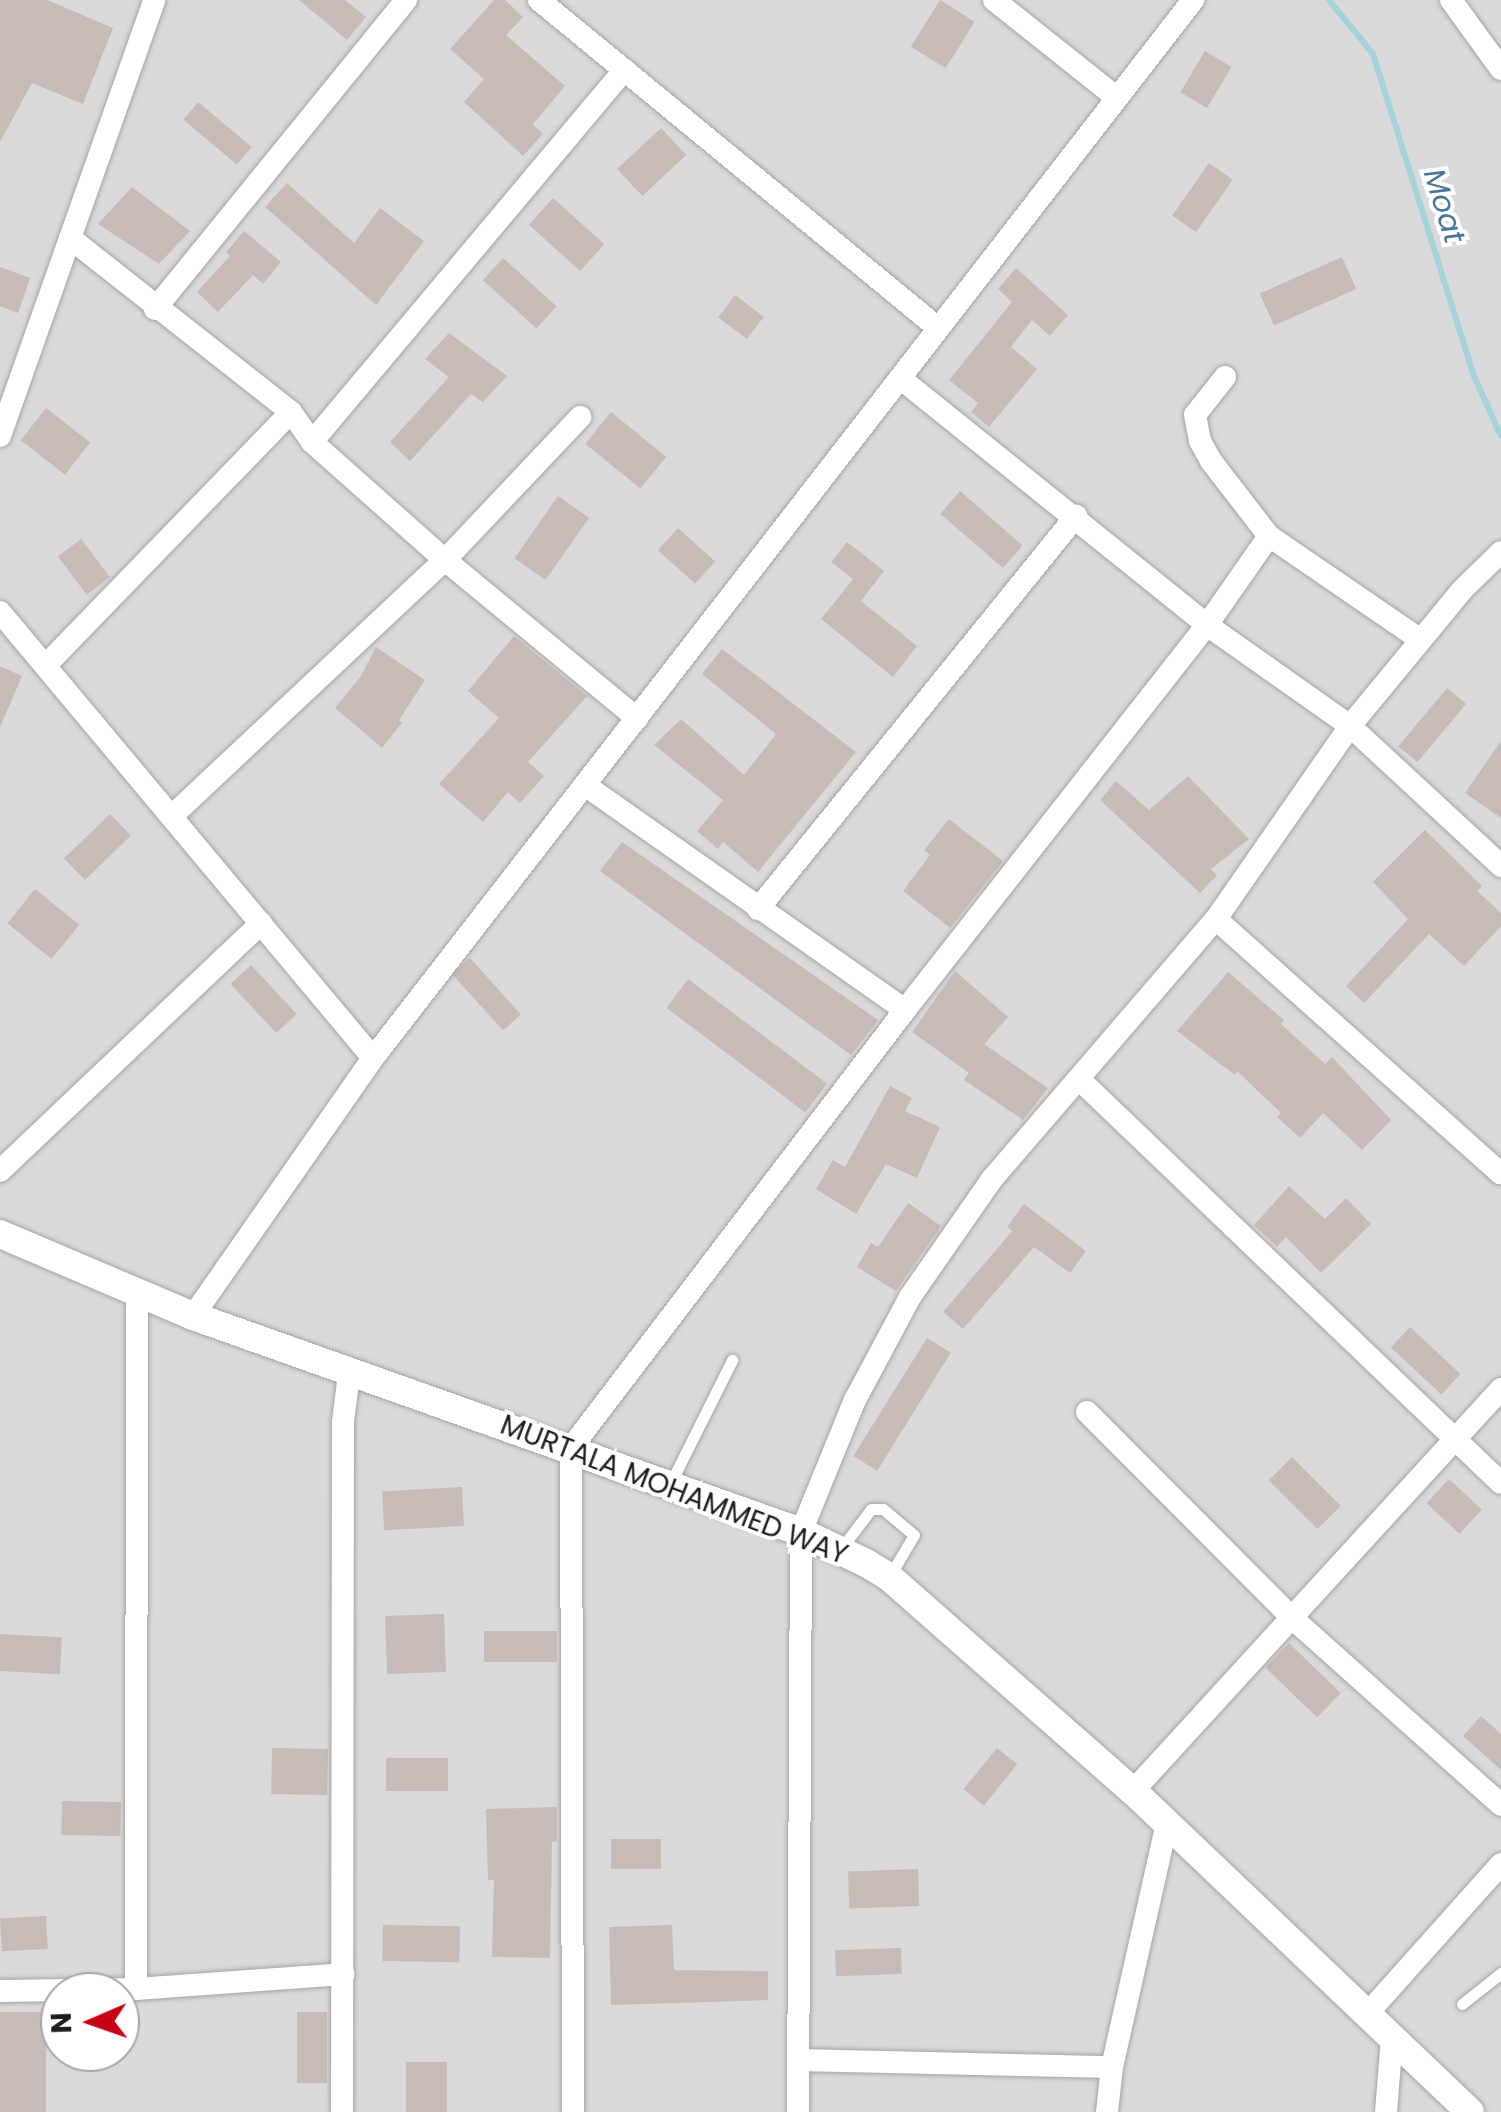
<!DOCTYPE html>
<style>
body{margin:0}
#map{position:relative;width:1501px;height:2112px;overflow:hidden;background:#eee9e3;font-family:Poppins,sans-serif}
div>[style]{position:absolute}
.residential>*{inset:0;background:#dbdada}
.stream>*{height:6px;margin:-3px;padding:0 3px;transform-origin:3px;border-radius:3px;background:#a3d4dc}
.building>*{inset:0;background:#c6bbb6;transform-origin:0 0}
.roads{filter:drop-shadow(0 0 2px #a4a4a4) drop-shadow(0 0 2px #a4a4a4)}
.service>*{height:11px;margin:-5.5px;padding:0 5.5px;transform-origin:5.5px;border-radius:5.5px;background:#fff}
.minor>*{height:22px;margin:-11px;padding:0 11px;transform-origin:11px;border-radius:11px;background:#fff}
.tertiary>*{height:28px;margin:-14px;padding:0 14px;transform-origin:14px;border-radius:14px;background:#fff}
span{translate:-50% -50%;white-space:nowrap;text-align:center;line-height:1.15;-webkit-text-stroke:8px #fff;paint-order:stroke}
.street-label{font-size:28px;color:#1d1d1d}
.water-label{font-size:30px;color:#45789c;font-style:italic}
.north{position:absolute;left:40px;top:1972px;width:100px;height:100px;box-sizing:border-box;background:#fff;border:2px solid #a5a5a5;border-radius:50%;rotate:268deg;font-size:28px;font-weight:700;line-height:40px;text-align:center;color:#1d1d1d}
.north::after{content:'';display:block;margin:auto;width:35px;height:45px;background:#c80215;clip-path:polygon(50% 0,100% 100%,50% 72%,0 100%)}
</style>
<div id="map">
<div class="residential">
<div style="clip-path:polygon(evenodd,0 0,1501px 0,1501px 2112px,0 2112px,0 0,60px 1992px,120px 1992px,120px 2052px,60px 2052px,60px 1992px)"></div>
</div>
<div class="stream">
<div style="left:1329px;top:0;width:70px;rotate:50.8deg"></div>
<div style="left:1373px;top:54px;width:337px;rotate:72.6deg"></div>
<div style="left:1474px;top:376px;width:66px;rotate:65.8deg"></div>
</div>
<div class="building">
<div style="clip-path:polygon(0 0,47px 0,113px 28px,83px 104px,32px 83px,0 142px)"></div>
<div style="clip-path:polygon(299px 0,345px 0,366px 17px,347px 40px)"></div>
<div style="clip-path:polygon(494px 0,505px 0,523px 17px,506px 35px,565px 86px,533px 124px,543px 134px,523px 156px,464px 102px,484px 79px,450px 49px)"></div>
<div style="left:940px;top:0;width:41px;height:55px;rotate:32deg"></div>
<div style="left:1205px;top:51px;width:31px;height:48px;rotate:31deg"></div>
<div style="left:198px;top:102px;width:70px;height:23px;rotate:40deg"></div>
<div style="left:661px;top:128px;width:37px;height:60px;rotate:47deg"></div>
<div style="left:1209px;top:163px;width:29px;height:64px;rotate:35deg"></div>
<div style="clip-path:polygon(287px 183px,354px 243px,380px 208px,424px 241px,376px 305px,265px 207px)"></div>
<div style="clip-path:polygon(132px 187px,190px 231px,159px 264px,98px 224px)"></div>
<div style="left:553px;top:198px;width:69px;height:36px;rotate:42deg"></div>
<div style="clip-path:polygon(244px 231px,281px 262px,263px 284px,253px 275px,218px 312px,197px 292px,230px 256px,226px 252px)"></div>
<div style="left:1342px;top:257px;width:35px;height:90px;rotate:66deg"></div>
<div style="left:503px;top:258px;width:72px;height:30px;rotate:42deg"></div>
<div style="clip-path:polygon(0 267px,30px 278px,18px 313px,0 306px)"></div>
<div style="clip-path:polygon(1016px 268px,1068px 315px,1050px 336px,1032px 320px,1011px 347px,1037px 369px,989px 427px,971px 412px,978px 403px,949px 380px,1012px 302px,998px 289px)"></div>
<div style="left:735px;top:295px;width:36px;height:28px;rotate:37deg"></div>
<div style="clip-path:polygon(449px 333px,507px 376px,483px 402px,471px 394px,410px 461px,390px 442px,449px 377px,425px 359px)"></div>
<div style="left:46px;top:408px;width:56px;height:41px;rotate:38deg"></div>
<div style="left:611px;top:412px;width:71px;height:41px;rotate:39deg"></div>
<div style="left:960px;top:491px;width:83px;height:30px;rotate:41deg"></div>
<div style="left:558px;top:496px;width:38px;height:76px;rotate:35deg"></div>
<div style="left:678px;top:528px;width:50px;height:30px;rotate:42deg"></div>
<div style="left:81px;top:539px;width:48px;height:29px;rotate:53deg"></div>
<div style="clip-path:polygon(847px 542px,884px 571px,861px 601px,917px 646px,893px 677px,821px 619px,853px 579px,831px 562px)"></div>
<div style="clip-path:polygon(514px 636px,587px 696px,528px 762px,544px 776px,520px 803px,508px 792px,483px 822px,439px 784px,499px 718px,468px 691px)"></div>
<div style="clip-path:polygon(376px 647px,425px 680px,399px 720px,402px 723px,382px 748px,335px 708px,361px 676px)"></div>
<div style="clip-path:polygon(722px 649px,856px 752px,758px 872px,723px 842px,718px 849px,697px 831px,723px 800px,654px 745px,681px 719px,744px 775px,776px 734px,702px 674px)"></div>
<div style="clip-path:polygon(0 666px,22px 676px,0 727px)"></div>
<div style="left:1447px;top:688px;width:25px;height:76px;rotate:40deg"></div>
<div style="clip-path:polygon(1501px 741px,1501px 818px,1465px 793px)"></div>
<div style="clip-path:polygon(1188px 776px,1249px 839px,1211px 869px,1217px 875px,1200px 893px,1100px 800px,1116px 781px,1149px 810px)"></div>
<div style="left:110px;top:814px;width:30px;height:64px;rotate:46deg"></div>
<div style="clip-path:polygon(949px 819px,1003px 861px,950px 928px,903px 891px,930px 855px,924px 850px)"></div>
<div style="clip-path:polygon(1425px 830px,1482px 886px,1477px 891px,1501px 913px,1501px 926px,1464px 966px,1429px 934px,1364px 1003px,1346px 986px,1408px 919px,1373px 882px)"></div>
<div style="clip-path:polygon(622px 842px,878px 1020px,851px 1055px,600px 871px)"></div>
<div style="left:35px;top:889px;width:57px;height:44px;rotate:39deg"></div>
<div style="left:470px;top:958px;width:76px;height:24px;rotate:48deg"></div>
<div style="left:251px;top:965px;width:67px;height:28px;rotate:47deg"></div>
<div style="clip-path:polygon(955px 971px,1008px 1017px,984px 1044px,1048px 1088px,1023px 1120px,964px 1080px,969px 1073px,912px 1032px)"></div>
<div style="clip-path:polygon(1228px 972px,1284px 1020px,1281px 1024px,1325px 1064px,1332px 1057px,1391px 1120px,1362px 1150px,1323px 1113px,1300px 1138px,1277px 1117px,1281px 1113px,1237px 1071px,1235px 1075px,1177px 1031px)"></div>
<div style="left:688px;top:979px;width:174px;height:36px;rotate:37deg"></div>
<div style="clip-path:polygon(890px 1086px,912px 1098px,905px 1111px,940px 1127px,917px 1178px,886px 1164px,856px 1214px,816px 1189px,833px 1160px,845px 1167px)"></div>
<div style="clip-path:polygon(1289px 1186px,1325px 1219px,1346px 1198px,1371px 1224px,1321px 1273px,1286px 1237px,1277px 1247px,1254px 1225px)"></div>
<div style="clip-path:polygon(908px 1203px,941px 1226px,896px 1291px,857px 1267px,871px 1243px,878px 1247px)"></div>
<div style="clip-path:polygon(1024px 1204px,1086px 1251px,1070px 1273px,1034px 1247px,963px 1329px,943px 1312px,1012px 1231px,1007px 1227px)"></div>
<div style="left:1410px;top:1327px;width:69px;height:28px;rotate:43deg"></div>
<div style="left:927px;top:1338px;width:28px;height:139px;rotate:32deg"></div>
<div style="left:1292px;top:1457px;width:69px;height:33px;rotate:45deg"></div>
<div style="left:1449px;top:1479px;width:45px;height:33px;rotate:43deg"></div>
<div style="left:462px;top:1487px;width:39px;height:80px;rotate:87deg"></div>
<div style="left:444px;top:1614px;width:58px;height:59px;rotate:88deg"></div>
<div style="left:484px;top:1631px;width:73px;height:31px"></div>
<div style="left:0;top:1634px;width:62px;height:37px;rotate:3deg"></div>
<div style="left:1289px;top:1643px;width:72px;height:34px;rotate:44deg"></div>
<div style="clip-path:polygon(1481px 1716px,1501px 1734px,1501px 1770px,1463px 1736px)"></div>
<div style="left:997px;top:1748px;width:26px;height:53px;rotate:39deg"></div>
<div style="left:328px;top:1749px;width:46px;height:56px;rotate:91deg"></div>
<div style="left:386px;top:1758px;width:62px;height:33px"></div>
<div style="left:62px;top:1801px;width:59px;height:34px;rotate:1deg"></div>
<div style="clip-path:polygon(557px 1807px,557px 1841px,552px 1842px,550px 1958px,492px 1957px,494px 1880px,488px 1880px,486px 1809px)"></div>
<div style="left:611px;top:1839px;width:50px;height:30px"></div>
<div style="left:918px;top:1869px;width:37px;height:70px;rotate:88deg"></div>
<div style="left:46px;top:1916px;width:33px;height:46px;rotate:87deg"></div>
<div style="left:383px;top:1925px;width:77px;height:36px;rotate:1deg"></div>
<div style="clip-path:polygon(672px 1925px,674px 1970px,768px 1971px,768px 2000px,611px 2005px,609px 1927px)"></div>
<div style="left:901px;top:1948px;width:26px;height:66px;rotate:88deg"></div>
<div style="left:46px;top:2012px;width:100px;height:46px;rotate:90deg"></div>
<div style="left:327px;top:2012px;width:71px;height:30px;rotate:90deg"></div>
<div style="left:406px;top:2062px;width:41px;height:50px"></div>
</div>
<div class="roads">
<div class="service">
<div style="left:670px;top:1484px;width:139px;rotate:-63.4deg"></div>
<div style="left:840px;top:1550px;width:51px;rotate:-52.9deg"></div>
<div style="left:871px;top:1509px;width:12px"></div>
<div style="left:883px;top:1509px;width:40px;rotate:40deg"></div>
<div style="left:914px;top:1535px;width:49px;rotate:120.8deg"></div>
<div style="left:1462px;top:2004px;width:50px;rotate:-38.5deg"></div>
</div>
<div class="minor">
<div style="left:539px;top:0;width:517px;rotate:39.42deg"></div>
<div style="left:994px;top:0;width:157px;rotate:38.5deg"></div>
<div style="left:1451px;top:0;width:85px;rotate:54.1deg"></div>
<div style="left:70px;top:238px;width:281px;rotate:38.2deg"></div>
<div style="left:291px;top:412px;width:37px;rotate:55deg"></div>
<div style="left:312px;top:442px;width:178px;rotate:41.6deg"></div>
<div style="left:445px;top:560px;width:249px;rotate:39.5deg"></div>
<div style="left:155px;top:309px;width:398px;rotate:-50.9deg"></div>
<div style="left:1225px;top:377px;width:48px;rotate:128.3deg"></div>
<div style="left:1195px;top:415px;width:26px;rotate:79deg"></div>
<div style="left:1200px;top:441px;width:23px;rotate:61deg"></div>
<div style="left:1211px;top:461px;width:95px;rotate:52.3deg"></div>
<div style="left:1269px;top:536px;width:184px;rotate:34.4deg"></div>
<div style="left:900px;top:378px;width:394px;rotate:38.8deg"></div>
<div style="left:1207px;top:625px;width:175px;rotate:35.2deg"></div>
<div style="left:1350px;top:726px;width:206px;rotate:42.8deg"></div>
<div style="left:0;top:436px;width:462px;rotate:-70.5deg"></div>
<div style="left:312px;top:442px;width:486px;rotate:-50deg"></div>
<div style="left:0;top:612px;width:581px;rotate:50.09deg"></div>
<div style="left:46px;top:665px;width:352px;rotate:-45.9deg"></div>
<div style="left:585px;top:785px;width:391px;rotate:35.1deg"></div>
<div style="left:172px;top:816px;width:374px;rotate:-43.2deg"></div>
<div style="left:445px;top:560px;width:197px;rotate:-46.6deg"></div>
<div style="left:758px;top:909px;width:506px;rotate:-51.02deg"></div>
<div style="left:1216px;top:919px;width:382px;rotate:41.8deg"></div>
<div style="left:1081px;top:1081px;width:581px;rotate:43.75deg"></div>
<div style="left:0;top:1171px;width:360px;rotate:-43.5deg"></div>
<div style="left:193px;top:1316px;width:315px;rotate:-55.1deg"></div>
<div style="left:373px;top:1058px;width:1339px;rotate:-52.22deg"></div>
<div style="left:1087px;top:1412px;width:289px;rotate:45.1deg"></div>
<div style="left:1291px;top:1617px;width:282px;rotate:41.8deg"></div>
<div style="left:1133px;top:1791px;width:545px;rotate:-47.53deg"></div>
<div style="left:136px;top:1989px;width:696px;rotate:-89.92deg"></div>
<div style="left:0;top:1991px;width:136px;rotate:-0.8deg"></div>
<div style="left:136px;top:1989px;width:208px;rotate:-4.1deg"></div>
<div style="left:1367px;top:2014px;width:201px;rotate:-48.2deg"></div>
<div style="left:798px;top:2060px;width:314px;rotate:1.3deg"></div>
<div style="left:342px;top:2112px;width:690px;rotate:-89.92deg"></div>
<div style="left:343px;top:1422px;width:48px;rotate:-82.9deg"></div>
<div style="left:573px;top:2112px;width:664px;rotate:-90.17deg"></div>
<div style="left:571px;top:1448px;width:551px;rotate:-52.67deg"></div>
<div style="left:905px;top:1010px;width:489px;rotate:-51.9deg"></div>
<div style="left:1207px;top:625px;width:108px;rotate:-55.1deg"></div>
<div style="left:798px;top:2112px;width:580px;rotate:-89.7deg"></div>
<div style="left:801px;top:1532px;width:143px;rotate:-67.8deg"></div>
<div style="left:855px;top:1400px;width:117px;rotate:-61.9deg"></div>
<div style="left:910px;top:1297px;width:144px;rotate:-55.2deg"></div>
<div style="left:992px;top:1179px;width:343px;rotate:-49.3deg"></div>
<div style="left:1216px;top:919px;width:235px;rotate:-55.2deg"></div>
<div style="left:1350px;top:726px;width:176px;rotate:-50.5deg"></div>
<div style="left:1462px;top:590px;width:54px;rotate:-44.3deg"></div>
<div style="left:1107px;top:2112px;width:45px;rotate:-83.7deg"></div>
<div style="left:1112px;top:2067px;width:250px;rotate:-77.3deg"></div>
<div style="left:1386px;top:2112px;width:75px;rotate:-85.4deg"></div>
</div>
<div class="tertiary">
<div style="left:0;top:1234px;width:210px;rotate:23deg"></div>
<div style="left:193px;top:1316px;width:645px;rotate:19.56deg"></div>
<div style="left:801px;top:1532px;width:72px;rotate:25.5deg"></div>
<div style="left:866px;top:1563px;width:27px;rotate:31deg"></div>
<div style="left:889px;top:1577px;width:325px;rotate:41.3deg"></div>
<div style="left:1133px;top:1791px;width:465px;rotate:43.6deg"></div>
</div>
</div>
<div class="street-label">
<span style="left:674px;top:1490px;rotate:21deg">MURTALA MOHAMMED WAY</span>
</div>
<div class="water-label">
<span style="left:1444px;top:206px;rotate:73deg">Moat</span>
</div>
<div class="north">N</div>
</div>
